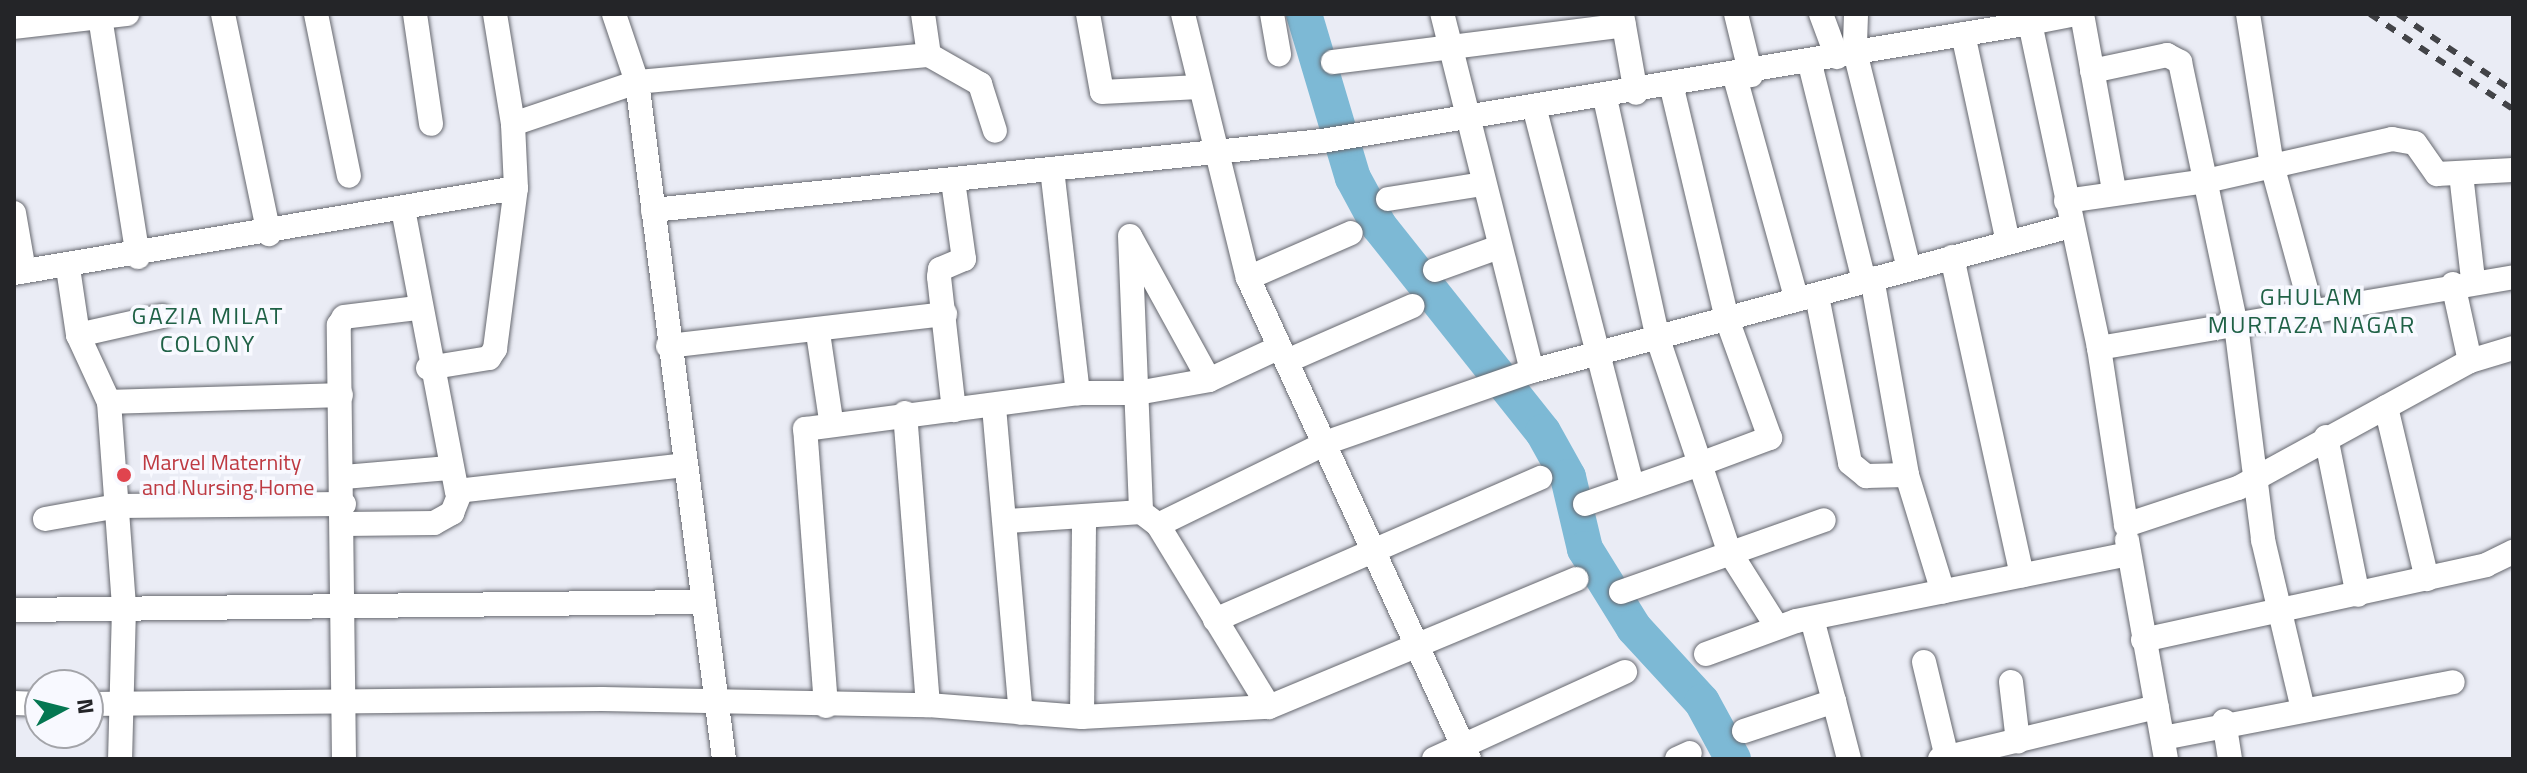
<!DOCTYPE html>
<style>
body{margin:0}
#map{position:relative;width:2527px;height:773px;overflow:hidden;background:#eaecf5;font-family:"Titillium Web",sans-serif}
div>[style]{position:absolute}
.river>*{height:36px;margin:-18px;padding:0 18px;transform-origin:18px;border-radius:18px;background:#7db9d5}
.roads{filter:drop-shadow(0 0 2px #66686f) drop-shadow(0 0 2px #66686f)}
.minor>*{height:24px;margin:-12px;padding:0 12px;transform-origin:12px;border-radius:12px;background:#fff}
.rail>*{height:6px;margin-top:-3px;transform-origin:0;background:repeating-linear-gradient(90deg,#434448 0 10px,transparent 0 20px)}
.dots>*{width:22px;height:22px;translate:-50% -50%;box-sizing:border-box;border:4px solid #f8f9ff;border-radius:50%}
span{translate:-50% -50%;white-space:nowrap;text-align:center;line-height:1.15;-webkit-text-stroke:7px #f8f9ff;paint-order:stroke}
.health-label{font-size:22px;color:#be3a42}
.left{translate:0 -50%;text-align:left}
.neighbourhood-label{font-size:24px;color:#1f6146;letter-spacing:2px}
.frame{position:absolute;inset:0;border:16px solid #242528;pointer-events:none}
.north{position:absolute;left:24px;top:669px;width:80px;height:80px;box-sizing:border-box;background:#f8f9ff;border:2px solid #a3a4a9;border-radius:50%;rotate:83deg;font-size:22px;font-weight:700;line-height:32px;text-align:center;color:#242528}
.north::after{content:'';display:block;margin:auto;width:28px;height:36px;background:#057752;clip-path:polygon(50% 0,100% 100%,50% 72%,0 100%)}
</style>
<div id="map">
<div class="river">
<div style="left:1304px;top:14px;width:171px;rotate:73.4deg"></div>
<div style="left:1353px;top:178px;width:55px;rotate:61.6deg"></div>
<div style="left:1379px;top:226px;width:263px;rotate:51.5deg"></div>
<div style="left:1543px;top:432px;width:51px;rotate:60.9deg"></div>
<div style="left:1568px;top:477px;width:74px;rotate:76.7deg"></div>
<div style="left:1585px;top:549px;width:93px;rotate:58.2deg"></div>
<div style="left:1634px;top:628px;width:100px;rotate:47.4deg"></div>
<div style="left:1702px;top:702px;width:65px;rotate:61.5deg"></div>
</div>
<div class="roads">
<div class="minor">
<div style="left:223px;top:14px;width:225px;rotate:78.2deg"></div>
<div style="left:316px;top:14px;width:165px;rotate:78.5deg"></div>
<div style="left:415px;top:14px;width:111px;rotate:81.7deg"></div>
<div style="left:495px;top:14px;width:111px;rotate:80.7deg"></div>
<div style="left:923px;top:14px;width:41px;rotate:81.7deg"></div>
<div style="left:929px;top:55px;width:59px;rotate:29.6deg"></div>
<div style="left:980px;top:84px;width:49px;rotate:72.3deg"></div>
<div style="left:1088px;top:14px;width:79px;rotate:79.8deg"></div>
<div style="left:1102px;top:92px;width:97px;rotate:-3deg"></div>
<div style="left:1183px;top:14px;width:272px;rotate:76.2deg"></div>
<div style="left:1248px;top:278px;width:529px;rotate:65.32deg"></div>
<div style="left:1272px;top:14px;width:41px;rotate:80.1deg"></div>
<div style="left:1622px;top:14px;width:80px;rotate:80deg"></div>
<div style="left:1736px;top:14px;width:63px;rotate:76.2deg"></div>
<div style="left:1821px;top:14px;width:46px;rotate:69.6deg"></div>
<div style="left:2076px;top:14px;width:47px;rotate:168.9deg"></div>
<div style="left:2030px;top:23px;width:332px;rotate:78deg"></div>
<div style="left:2099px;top:348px;width:179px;rotate:81.3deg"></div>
<div style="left:2126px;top:525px;width:118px;rotate:-18.3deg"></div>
<div style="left:2238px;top:488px;width:264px;rotate:-28.7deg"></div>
<div style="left:2470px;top:361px;width:45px;rotate:-16.8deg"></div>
<div style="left:2082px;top:14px;width:179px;rotate:79.7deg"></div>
<div style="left:2248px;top:14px;width:153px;rotate:81deg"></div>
<div style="left:2272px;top:165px;width:151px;rotate:74.7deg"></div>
<div style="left:1856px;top:15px;width:37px;rotate:92deg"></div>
<div style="left:1855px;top:52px;width:224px;rotate:76deg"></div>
<div style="left:100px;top:17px;width:243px;rotate:81deg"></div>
<div style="left:14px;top:27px;width:114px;rotate:-6.6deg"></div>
<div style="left:1963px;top:34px;width:213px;rotate:77.8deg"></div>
<div style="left:1333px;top:62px;width:293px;rotate:-7.2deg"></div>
<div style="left:1810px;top:64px;width:224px;rotate:76deg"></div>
<div style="left:2092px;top:71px;width:77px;rotate:-12deg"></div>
<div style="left:2167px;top:55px;width:15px;rotate:28deg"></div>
<div style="left:2180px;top:62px;width:269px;rotate:78deg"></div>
<div style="left:2236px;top:325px;width:217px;rotate:82.8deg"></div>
<div style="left:2263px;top:540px;width:174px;rotate:76.7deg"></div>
<div style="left:1735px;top:77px;width:231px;rotate:74.5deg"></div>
<div style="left:1605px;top:98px;width:247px;rotate:77.6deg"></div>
<div style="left:1658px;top:339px;width:132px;rotate:71.4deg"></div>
<div style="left:1700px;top:464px;width:75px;rotate:-20.4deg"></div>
<div style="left:1770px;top:438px;width:127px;rotate:-109.9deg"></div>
<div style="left:1727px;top:319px;width:237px;rotate:-103.4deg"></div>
<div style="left:1534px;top:106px;width:392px;rotate:75.5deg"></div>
<div style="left:1052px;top:169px;width:226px;rotate:83.4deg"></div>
<div style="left:1078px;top:393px;width:59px"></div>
<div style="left:1137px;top:393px;width:73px;rotate:-10.2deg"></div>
<div style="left:1209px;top:380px;width:78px;rotate:-24.9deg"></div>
<div style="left:2461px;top:174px;width:107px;rotate:83.5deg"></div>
<div style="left:953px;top:181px;width:79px;rotate:82deg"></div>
<div style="left:964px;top:259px;width:26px;rotate:157deg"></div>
<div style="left:940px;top:269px;width:8px;rotate:97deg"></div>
<div style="left:939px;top:277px;width:134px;rotate:83.6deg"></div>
<div style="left:1388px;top:199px;width:96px;rotate:-9deg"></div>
<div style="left:2066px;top:201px;width:141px;rotate:-8.1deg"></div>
<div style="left:2206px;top:181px;width:191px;rotate:-12.7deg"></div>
<div style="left:2392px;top:139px;width:23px;rotate:10deg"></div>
<div style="left:2415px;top:143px;width:38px;rotate:55deg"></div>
<div style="left:2437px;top:174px;width:76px;rotate:-3deg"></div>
<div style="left:403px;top:209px;width:287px;rotate:79.2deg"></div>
<div style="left:457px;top:491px;width:229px;rotate:-6.5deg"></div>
<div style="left:653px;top:210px;width:673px;rotate:-5.89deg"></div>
<div style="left:1322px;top:141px;width:718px;rotate:-9.46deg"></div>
<div style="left:14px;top:213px;width:59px;rotate:80.2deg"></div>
<div style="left:1130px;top:236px;width:276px;rotate:87.7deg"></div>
<div style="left:1141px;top:512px;width:21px;rotate:37deg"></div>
<div style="left:1158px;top:525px;width:213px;rotate:58.6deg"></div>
<div style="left:1269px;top:707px;width:333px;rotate:-22.6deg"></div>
<div style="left:1131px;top:238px;width:162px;rotate:61.2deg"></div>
<div style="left:1952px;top:257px;width:326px;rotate:77.6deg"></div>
<div style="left:68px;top:268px;width:68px;rotate:81.5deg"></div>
<div style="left:78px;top:335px;width:74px;rotate:65.2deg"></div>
<div style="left:109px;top:402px;width:207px;rotate:85.8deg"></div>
<div style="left:124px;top:608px;width:151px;rotate:91.5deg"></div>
<div style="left:1435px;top:270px;width:68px;rotate:-19.8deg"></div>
<div style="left:14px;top:273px;width:509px;rotate:-9.61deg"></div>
<div style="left:1248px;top:278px;width:112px;rotate:-23.6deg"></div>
<div style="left:1872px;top:278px;width:200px;rotate:79.9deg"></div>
<div style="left:1907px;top:475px;width:122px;rotate:72.9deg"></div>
<div style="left:2453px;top:284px;width:79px;rotate:77.6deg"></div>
<div style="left:1817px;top:296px;width:170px;rotate:78.8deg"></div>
<div style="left:1850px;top:463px;width:21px;rotate:39deg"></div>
<div style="left:1866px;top:476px;width:41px;rotate:-1.4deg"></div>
<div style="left:818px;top:333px;width:88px;rotate:81.5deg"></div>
<div style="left:78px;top:335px;width:86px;rotate:-12.7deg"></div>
<div style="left:668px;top:346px;width:279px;rotate:-6.6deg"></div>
<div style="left:2099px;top:348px;width:420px;rotate:-9.7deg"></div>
<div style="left:1287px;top:361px;width:137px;rotate:-23.7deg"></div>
<div style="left:428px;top:368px;width:62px;rotate:-9.3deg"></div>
<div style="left:489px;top:358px;width:11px;rotate:-56deg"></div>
<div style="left:495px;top:349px;width:162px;rotate:-82.6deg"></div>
<div style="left:516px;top:188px;width:64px;rotate:-92.7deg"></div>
<div style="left:513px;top:124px;width:131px;rotate:-18.7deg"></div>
<div style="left:637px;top:82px;width:72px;rotate:-108.7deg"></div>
<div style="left:1532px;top:371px;width:558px;rotate:-15.06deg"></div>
<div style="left:109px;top:402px;width:232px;rotate:-1.7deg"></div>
<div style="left:994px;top:407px;width:307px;rotate:85deg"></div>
<div style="left:2386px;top:407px;width:177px;rotate:76.6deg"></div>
<div style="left:905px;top:413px;width:293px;rotate:85.5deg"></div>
<div style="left:2326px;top:437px;width:161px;rotate:78.6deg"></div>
<div style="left:344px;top:477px;width:105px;rotate:-4.9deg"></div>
<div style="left:1585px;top:504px;width:122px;rotate:-19.2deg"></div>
<div style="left:1700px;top:464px;width:92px;rotate:71.6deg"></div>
<div style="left:1729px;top:551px;width:90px;rotate:57.7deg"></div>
<div style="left:45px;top:519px;width:73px;rotate:-10.2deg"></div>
<div style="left:117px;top:506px;width:227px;rotate:-0.5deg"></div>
<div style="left:1009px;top:521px;width:132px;rotate:-3.9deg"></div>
<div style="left:344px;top:524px;width:90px;rotate:-0.6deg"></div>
<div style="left:434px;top:523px;width:21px;rotate:-29deg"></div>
<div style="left:452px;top:513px;width:22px;rotate:-68deg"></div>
<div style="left:1158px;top:525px;width:189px;rotate:-26deg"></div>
<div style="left:1328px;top:442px;width:216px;rotate:-19.2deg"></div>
<div style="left:1532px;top:371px;width:368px;rotate:-104.1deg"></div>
<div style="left:2127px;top:540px;width:222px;rotate:79.9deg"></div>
<div style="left:1621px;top:592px;width:215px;rotate:-19.5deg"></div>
<div style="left:14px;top:610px;width:684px;rotate:-0.67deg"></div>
<div style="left:1215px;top:620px;width:355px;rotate:-23.6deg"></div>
<div style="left:2143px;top:640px;width:351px;rotate:-12.3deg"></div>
<div style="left:2486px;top:565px;width:30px;rotate:-26deg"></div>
<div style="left:1706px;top:654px;width:96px;rotate:-20.1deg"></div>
<div style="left:1796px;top:621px;width:338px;rotate:-11.4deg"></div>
<div style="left:1924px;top:662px;width:99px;rotate:76.5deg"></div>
<div style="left:2011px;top:682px;width:60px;rotate:83.3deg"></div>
<div style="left:1834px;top:701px;width:60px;rotate:75.5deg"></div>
<div style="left:14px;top:703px;width:26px;rotate:2deg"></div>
<div style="left:88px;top:704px;width:514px;rotate:-0.56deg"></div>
<div style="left:602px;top:699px;width:326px;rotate:1.1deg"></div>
<div style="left:928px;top:705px;width:154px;rotate:4.5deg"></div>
<div style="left:1082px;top:717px;width:187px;rotate:-3.1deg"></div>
<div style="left:826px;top:706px;width:278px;rotate:-94.3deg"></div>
<div style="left:805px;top:429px;width:275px;rotate:-7.5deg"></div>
<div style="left:1082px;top:717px;width:201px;rotate:-89.4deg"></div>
<div style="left:2224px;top:721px;width:38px;rotate:81deg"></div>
<div style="left:1744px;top:731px;width:95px;rotate:-18.4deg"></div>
<div style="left:1834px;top:701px;width:85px;rotate:-105deg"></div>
<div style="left:2163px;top:738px;width:295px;rotate:-10.9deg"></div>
<div style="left:344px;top:759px;width:434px;rotate:-90.7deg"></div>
<div style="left:339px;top:325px;width:9px;rotate:-58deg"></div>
<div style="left:344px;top:317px;width:74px;rotate:-7deg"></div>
<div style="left:724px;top:759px;width:683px;rotate:-97.32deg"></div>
<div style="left:637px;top:82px;width:293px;rotate:-5.3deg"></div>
<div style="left:1434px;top:759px;width:210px;rotate:-24.5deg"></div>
<div style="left:1677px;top:759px;width:14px;rotate:-25deg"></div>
<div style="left:1940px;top:759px;width:223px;rotate:-13.5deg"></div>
</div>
</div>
<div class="rail">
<div style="left:2370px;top:14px;width:172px;rotate:33.6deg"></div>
<div style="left:2398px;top:14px;width:138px;rotate:33.8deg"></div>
</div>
<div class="dots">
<div style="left:124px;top:475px;background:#e0444e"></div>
</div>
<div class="health-label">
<span class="left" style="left:142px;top:475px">Marvel Maternity<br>and Nursing Home</span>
</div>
<div class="neighbourhood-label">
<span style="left:2312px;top:311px">GHULAM<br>MURTAZA NAGAR</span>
<span style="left:208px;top:330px">GAZIA MILAT<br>COLONY</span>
</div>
<div class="frame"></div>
<div class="north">N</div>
</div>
